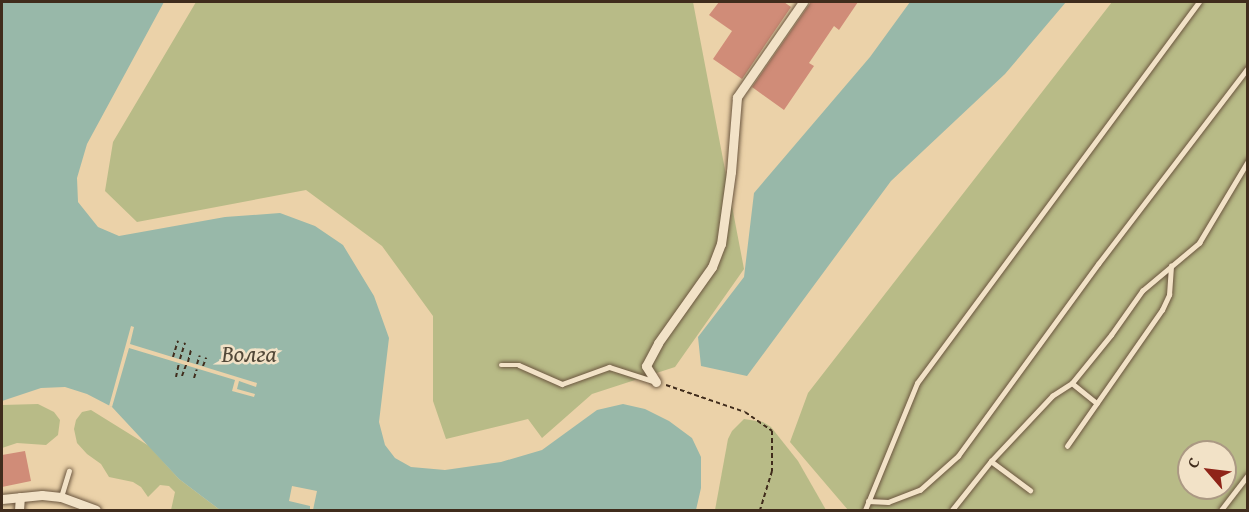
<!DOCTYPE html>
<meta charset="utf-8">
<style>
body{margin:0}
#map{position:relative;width:1249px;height:512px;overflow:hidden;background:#ebd2a9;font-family:"Gentium Book Plus",serif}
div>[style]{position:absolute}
.green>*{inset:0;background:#b8bb87}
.water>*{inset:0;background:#98b8a9}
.pier>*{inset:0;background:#ebd2a9}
.building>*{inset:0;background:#d08c78}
.path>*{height:2px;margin-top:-1px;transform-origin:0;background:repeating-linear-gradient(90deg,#402c1c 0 4.5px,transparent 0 7.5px)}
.roads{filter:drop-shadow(0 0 2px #6b563f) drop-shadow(0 0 2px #6b563f)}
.service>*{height:4.5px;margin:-2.25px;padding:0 2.25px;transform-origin:2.25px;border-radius:2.25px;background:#f2e2c7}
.minor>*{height:9px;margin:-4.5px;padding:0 4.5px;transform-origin:4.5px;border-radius:4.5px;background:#f2e2c7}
span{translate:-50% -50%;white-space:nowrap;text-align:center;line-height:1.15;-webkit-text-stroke:5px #f2e2c7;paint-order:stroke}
.water-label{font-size:24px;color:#524838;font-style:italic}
.frame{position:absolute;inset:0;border:3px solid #402c1c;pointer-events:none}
.north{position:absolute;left:1177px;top:440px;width:60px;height:60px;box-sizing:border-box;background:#f2e2c7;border:2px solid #ab9983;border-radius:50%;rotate:298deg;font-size:16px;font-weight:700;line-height:24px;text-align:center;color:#402c1c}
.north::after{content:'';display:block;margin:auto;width:21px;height:27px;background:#8f2418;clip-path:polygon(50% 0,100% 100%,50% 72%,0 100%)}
</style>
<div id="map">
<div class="green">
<div style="clip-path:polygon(196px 2px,693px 2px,744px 269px,675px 367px,592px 394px,542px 438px,528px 419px,446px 439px,433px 401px,433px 316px,382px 246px,306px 190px,137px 222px,105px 191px,113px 142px)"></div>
<div style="clip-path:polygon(evenodd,1112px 2px,1247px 2px,1247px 510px,848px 510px,790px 442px,808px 393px,1112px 2px,1189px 452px,1225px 452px,1225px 488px,1189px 488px,1189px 452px)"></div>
<div style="clip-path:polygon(38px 404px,54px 412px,60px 420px,58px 435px,46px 445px,17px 443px,2px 448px,2px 405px)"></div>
<div style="clip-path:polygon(91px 410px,149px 446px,179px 479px,220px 510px,171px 510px,175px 492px,169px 486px,160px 485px,148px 497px,141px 487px,133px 482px,109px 477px,101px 464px,87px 454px,77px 443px,74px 429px,76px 420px,82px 412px)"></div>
<div style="clip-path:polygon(744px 419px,763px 422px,771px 427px,798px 461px,826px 510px,715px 510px,728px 439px,732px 431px)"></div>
</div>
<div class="water">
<div style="clip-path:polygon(2px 2px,164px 2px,87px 144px,77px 178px,78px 202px,98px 227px,119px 236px,225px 217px,280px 213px,315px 226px,343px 245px,374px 296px,389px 338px,379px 422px,385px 445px,395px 458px,411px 467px,445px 470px,501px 462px,542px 450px,597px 410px,623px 404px,645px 409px,669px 421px,692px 438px,701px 457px,701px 488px,696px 510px,220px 510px,179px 479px,112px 407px,87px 394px,65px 387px,41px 388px,2px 401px)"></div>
<div style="clip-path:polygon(910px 2px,1066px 2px,1005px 74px,891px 181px,747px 376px,701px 366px,698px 337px,744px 277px,754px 193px,870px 57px)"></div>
</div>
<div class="pier">
<div style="clip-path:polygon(131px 326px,134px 327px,130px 344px,257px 383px,256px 387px,239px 381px,237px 389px,255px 394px,254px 397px,232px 391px,235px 380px,129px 348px,112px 407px,109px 406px)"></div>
<div style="clip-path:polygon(292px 486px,317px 491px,313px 510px,310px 510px,310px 506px,289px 501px)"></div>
</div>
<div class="building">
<div style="clip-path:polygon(719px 2px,784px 2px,791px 7px,742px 79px,713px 59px,732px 31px,709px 15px)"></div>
<div style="clip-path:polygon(811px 2px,858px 2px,839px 30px,834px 26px,809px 63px,814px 66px,784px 110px,752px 87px)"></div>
<div style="clip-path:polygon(25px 451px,31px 481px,2px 487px,2px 455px)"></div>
</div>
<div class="path">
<div style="left:173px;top:357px;width:17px;rotate:-73deg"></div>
<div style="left:180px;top:359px;width:17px;rotate:-73deg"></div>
<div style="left:188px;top:362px;width:12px;rotate:-76deg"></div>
<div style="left:197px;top:364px;width:9px;rotate:-72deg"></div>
<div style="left:203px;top:366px;width:9px;rotate:-69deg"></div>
<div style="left:182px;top:376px;width:12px;rotate:-70deg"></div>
<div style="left:176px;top:377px;width:14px;rotate:-78deg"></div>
<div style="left:194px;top:378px;width:9px;rotate:-72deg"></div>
<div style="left:666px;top:385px;width:83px;rotate:18.9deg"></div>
<div style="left:745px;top:412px;width:33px;rotate:35deg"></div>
<div style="left:772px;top:431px;width:40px;rotate:90deg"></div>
<div style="left:772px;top:471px;width:41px;rotate:107.1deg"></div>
</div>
<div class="roads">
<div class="service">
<div style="left:501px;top:365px;width:18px"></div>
<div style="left:519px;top:365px;width:47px;rotate:23.8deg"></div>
<div style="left:562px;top:384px;width:50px;rotate:-19.9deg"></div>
<div style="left:609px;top:367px;width:46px;rotate:17.7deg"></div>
<div style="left:1072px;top:383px;width:32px;rotate:39deg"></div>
<div style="left:1067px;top:446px;width:166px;rotate:-55.1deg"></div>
<div style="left:1162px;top:310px;width:17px;rotate:-65deg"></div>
<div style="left:1169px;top:295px;width:29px;rotate:-86deg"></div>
<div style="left:991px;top:461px;width:49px;rotate:36.6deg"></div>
<div style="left:61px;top:497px;width:27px;rotate:-73deg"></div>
<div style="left:868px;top:501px;width:20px;rotate:3deg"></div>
<div style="left:888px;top:502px;width:34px;rotate:-21deg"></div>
<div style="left:920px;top:490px;width:51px;rotate:-41.8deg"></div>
<div style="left:958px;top:456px;width:238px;rotate:-53.9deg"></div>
<div style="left:1098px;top:264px;width:247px;rotate:-52.6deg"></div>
<div style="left:865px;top:510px;width:137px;rotate:-67.7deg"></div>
<div style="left:917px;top:383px;width:474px;rotate:-53.5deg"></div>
<div style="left:952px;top:510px;width:63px;rotate:-51.5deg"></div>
<div style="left:991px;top:461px;width:89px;rotate:-46.8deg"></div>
<div style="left:1052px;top:396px;width:24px;rotate:-33deg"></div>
<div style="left:1072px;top:383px;width:62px;rotate:-50.9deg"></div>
<div style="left:1111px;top:335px;width:54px;rotate:-54.8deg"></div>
<div style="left:1142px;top:291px;width:75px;rotate:-40.1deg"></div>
<div style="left:1199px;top:243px;width:96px;rotate:-59.1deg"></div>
<div style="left:1221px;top:510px;width:44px;rotate:-52.4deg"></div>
</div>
<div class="minor">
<div style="left:656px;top:382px;width:19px;rotate:-122deg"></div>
<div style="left:646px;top:366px;width:26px;rotate:-62deg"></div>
<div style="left:658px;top:343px;width:93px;rotate:-54.6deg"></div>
<div style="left:712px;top:267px;width:25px;rotate:-69deg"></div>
<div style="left:721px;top:244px;width:73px;rotate:-82.1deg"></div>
<div style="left:731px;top:172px;width:75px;rotate:-85.4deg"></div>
<div style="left:737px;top:97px;width:116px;rotate:-55.2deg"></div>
<div style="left:2px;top:499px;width:40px;rotate:-5.7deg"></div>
<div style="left:42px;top:495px;width:19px;rotate:6deg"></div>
<div style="left:61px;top:497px;width:37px;rotate:20deg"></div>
<div style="left:19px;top:510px;width:13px;rotate:-86deg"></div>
</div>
</div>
<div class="water-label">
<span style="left:249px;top:354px">Волга</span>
</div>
<div class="frame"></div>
<div class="north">С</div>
</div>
